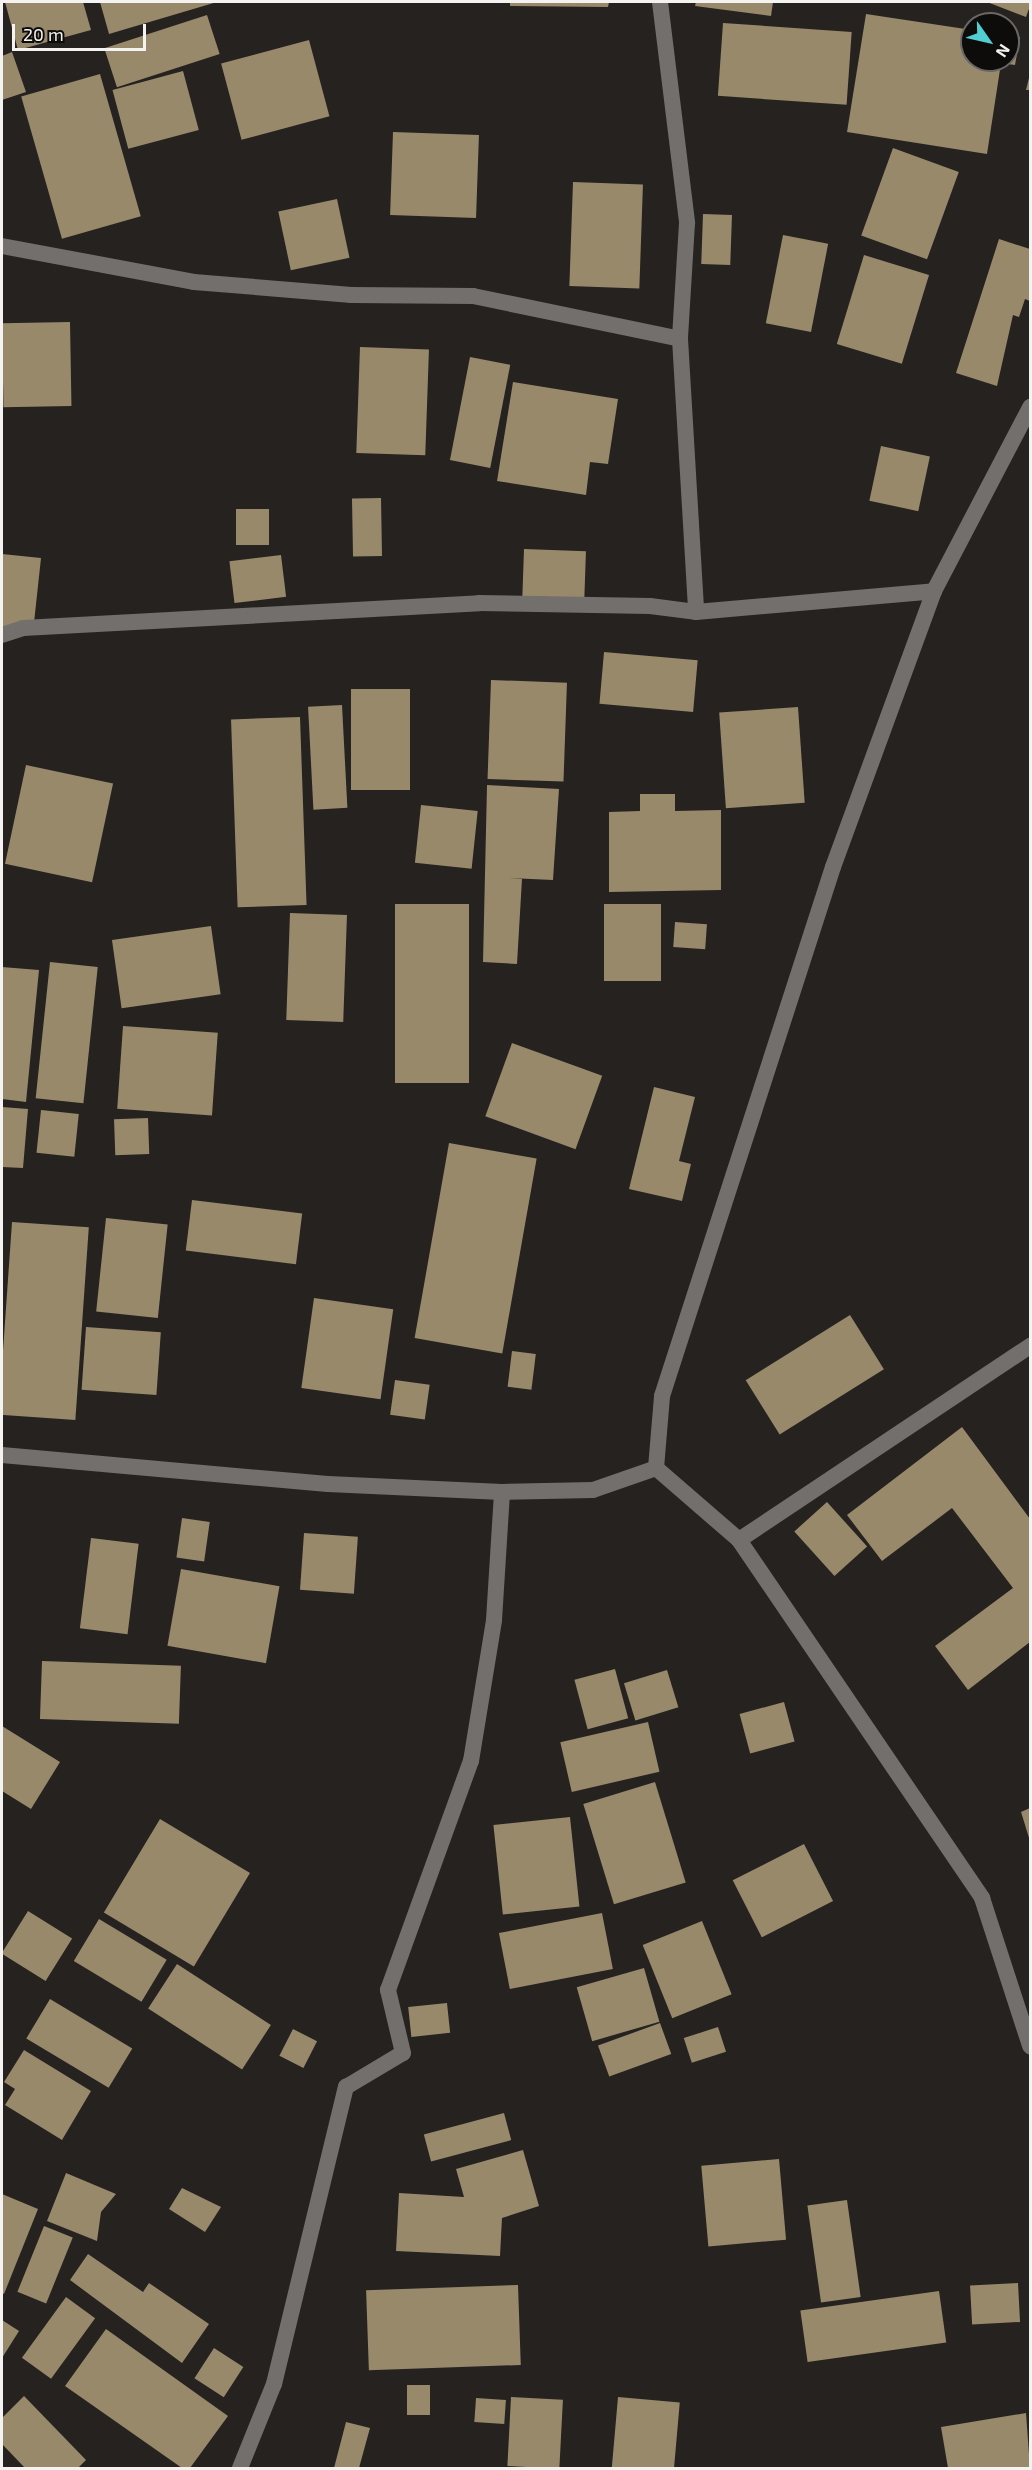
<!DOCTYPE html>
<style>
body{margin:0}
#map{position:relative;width:1032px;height:2470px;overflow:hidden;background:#252220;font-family:"Exo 2",sans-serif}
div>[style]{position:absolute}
.building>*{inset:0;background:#98896b;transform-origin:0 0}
.minor>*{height:16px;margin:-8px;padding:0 8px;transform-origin:8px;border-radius:8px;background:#736f6d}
span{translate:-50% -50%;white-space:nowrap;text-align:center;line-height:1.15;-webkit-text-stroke:6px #0d0c0b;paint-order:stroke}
.frame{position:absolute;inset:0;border:3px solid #f5f3f1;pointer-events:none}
.north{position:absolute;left:960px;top:12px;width:60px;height:60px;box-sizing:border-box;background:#0d0c0b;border:2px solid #6a6867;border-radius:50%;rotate:124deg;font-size:16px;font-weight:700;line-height:24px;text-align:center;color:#f5f3f1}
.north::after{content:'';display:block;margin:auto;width:21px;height:27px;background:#52cdd0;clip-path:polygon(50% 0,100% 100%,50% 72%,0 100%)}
.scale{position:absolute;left:12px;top:24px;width:134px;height:27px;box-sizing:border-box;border:3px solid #f5f3f1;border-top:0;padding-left:8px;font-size:18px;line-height:21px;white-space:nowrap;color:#f5f3f1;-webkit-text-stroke:4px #0d0c0b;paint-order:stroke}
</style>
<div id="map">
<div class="building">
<div style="clip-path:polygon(5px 2px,83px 2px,91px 30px,18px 50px)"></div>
<div style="clip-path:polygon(100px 2px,217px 2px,109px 34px)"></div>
<div style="clip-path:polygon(510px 2px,609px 2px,608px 7px,510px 6px)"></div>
<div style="clip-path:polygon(696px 2px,773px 2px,771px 16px,695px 6px)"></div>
<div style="clip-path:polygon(987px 2px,1030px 2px,1030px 6px,1026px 17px)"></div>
<div style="clip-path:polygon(866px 14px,972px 30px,972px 60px,1008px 60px,1008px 35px,1020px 37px,1015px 65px,1001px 63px,987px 154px,847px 132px)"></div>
<div style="left:207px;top:15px;width:41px;height:108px;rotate:72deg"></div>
<div style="left:723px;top:23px;width:129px;height:73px;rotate:4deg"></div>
<div style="left:309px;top:40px;width:79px;height:91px;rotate:75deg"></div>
<div style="clip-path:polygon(12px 52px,26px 92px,2px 100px,2px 56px)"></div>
<div style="left:183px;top:71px;width:61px;height:73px;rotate:75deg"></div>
<div style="left:100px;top:74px;width:148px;height:82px;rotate:74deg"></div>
<div style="clip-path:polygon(1030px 74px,1030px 90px,1026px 90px)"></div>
<div style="left:393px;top:132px;width:86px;height:83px;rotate:2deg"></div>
<div style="left:893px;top:148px;width:70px;height:93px;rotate:20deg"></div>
<div style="left:573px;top:182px;width:70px;height:104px;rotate:2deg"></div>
<div style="left:337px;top:199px;width:60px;height:60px;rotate:78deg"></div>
<div style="left:703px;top:214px;width:29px;height:50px;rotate:2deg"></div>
<div style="left:783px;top:235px;width:46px;height:90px;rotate:11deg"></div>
<div style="clip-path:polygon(999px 239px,1030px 249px,1030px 301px,1025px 299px,1019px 317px,1013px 315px,997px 386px,956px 373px)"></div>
<div style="left:864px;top:255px;width:68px;height:93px;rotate:17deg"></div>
<div style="left:70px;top:322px;width:84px;height:68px;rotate:89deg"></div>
<div style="left:360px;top:347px;width:69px;height:106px;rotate:2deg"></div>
<div style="left:470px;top:357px;width:41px;height:105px;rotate:11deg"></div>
<div style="clip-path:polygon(513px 382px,618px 399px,608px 464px,590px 462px,586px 495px,497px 481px)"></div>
<div style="left:881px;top:446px;width:50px;height:56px;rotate:12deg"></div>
<div style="left:381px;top:498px;width:58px;height:29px;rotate:89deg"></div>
<div style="left:236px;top:509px;width:33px;height:36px"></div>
<div style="left:524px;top:549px;width:62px;height:47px;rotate:2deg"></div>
<div style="clip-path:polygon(2px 554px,41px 558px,33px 632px,2px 629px)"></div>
<div style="left:281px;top:555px;width:42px;height:52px;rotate:83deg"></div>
<div style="left:604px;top:652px;width:94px;height:52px;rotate:5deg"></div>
<div style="left:491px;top:680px;width:76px;height:99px;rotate:2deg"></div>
<div style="left:410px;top:689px;width:101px;height:59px;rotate:90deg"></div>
<div style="left:342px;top:705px;width:103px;height:34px;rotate:87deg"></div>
<div style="left:798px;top:707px;width:96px;height:79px;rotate:86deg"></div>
<div style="left:300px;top:717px;width:188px;height:69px;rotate:88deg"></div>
<div style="left:26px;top:765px;width:89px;height:101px;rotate:12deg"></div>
<div style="clip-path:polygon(487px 785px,559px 789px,553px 880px,509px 878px,522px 879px,517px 964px,483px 962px)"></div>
<div style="clip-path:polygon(640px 794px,675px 794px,675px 811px,721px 810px,721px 890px,609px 892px,609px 812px,640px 811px)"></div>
<div style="left:421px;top:805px;width:57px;height:58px;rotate:6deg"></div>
<div style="left:395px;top:904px;width:74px;height:179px"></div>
<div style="left:661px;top:904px;width:77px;height:57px;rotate:90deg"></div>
<div style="left:290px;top:913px;width:57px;height:107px;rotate:2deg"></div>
<div style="left:675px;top:922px;width:32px;height:25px;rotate:4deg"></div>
<div style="left:211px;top:926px;width:69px;height:100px;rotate:82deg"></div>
<div style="left:50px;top:962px;width:48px;height:137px;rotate:6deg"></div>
<div style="clip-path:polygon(2px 967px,39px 970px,26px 1102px,2px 1099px)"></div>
<div style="left:123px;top:1026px;width:95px;height:83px;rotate:4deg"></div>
<div style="left:512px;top:1043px;width:96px;height:78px;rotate:20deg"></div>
<div style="clip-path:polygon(654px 1087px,695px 1097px,679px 1161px,691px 1164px,682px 1201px,629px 1189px)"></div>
<div style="clip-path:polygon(2px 1107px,28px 1109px,23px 1168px,2px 1167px)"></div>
<div style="left:41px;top:1110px;width:38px;height:43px;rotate:6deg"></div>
<div style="left:148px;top:1118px;width:36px;height:34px;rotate:88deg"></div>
<div style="left:449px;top:1143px;width:89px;height:198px;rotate:10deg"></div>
<div style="left:192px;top:1200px;width:111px;height:51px;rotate:7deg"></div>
<div style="left:106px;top:1218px;width:62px;height:94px;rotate:6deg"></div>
<div style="left:12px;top:1222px;width:77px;height:193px;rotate:4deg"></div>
<div style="left:314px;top:1298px;width:80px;height:91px;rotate:8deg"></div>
<div style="left:850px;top:1315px;width:64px;height:123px;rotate:58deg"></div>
<div style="left:86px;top:1327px;width:75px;height:63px;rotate:4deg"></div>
<div style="left:512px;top:1351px;width:24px;height:36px;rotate:7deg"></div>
<div style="left:395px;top:1380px;width:35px;height:35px;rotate:8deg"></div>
<div style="clip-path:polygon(962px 1427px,1030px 1519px,1030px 1642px,968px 1690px,935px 1646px,1013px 1588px,952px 1508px,882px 1561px,847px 1515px)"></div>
<div style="left:827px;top:1502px;width:60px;height:44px;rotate:48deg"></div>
<div style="left:182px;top:1518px;width:28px;height:40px;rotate:8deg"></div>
<div style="left:304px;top:1533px;width:54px;height:57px;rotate:4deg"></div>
<div style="left:91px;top:1538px;width:48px;height:91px;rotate:7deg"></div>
<div style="left:181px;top:1569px;width:100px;height:78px;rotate:10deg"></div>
<div style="left:42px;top:1661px;width:139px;height:58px;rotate:2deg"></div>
<div style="left:615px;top:1669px;width:51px;height:42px;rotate:75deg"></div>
<div style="left:667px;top:1670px;width:39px;height:45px;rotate:73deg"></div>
<div style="left:784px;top:1702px;width:41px;height:46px;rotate:75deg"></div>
<div style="left:648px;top:1722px;width:51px;height:90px;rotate:77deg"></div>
<div style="clip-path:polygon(2px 1726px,60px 1762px,31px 1809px,2px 1791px)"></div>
<div style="left:655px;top:1782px;width:105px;height:75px;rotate:73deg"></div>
<div style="clip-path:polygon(1030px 1808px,1030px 1841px,1021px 1812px)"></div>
<div style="left:570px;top:1817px;width:90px;height:77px;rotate:84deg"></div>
<div style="left:160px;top:1819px;width:105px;height:109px;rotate:31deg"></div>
<div style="left:804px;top:1844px;width:64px;height:80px;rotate:63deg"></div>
<div style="left:28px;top:1911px;width:52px;height:50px;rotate:32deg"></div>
<div style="left:602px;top:1913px;width:57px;height:105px;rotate:79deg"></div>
<div style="left:99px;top:1919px;width:79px;height:49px;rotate:31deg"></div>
<div style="left:702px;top:1921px;width:79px;height:64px;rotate:68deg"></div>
<div style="left:177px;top:1964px;width:112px;height:53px;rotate:33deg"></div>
<div style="left:644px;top:1968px;width:56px;height:70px;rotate:74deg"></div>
<div style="left:50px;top:1999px;width:96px;height:46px;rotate:31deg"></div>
<div style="left:447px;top:2003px;width:30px;height:39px;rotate:84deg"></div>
<div style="left:660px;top:2023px;width:33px;height:66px;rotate:70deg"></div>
<div style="left:718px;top:2027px;width:26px;height:36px;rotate:72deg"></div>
<div style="left:293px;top:2029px;width:27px;height:30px;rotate:27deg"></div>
<div style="clip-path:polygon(24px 2050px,91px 2091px,62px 2140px,5px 2105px,15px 2089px,4px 2082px)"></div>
<div style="left:504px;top:2113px;width:28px;height:83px;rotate:75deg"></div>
<div style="clip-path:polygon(523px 2150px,539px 2206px,502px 2218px,500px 2256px,396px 2251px,399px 2193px,464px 2197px,456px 2169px)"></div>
<div style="left:779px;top:2159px;width:81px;height:78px;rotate:85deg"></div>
<div style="clip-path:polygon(66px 2173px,116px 2194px,101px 2212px,97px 2241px,47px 2221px)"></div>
<div style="clip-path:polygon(182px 2188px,221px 2207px,205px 2232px,169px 2209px)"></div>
<div style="clip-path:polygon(2px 2194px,38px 2209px,4px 2294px,2px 2293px)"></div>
<div style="left:847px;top:2200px;width:98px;height:40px;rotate:82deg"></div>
<div style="left:44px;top:2226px;width:31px;height:71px;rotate:22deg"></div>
<div style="clip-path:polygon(88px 2254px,143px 2292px,149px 2283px,209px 2324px,182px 2363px,70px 2280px)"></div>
<div style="left:1018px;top:2283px;width:39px;height:48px;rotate:87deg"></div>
<div style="left:518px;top:2285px;width:80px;height:152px;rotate:88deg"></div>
<div style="left:939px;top:2291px;width:52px;height:140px;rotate:82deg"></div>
<div style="left:66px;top:2297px;width:36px;height:75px;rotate:36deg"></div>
<div style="clip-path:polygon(2px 2320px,19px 2331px,2px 2358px)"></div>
<div style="clip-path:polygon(106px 2329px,228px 2416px,190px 2468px,182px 2468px,65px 2386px)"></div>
<div style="left:214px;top:2348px;width:35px;height:36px;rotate:33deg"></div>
<div style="left:407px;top:2385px;width:23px;height:30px"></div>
<div style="clip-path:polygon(24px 2396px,86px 2460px,78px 2468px,25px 2468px,2px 2444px,2px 2418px)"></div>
<div style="left:511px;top:2397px;width:52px;height:69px;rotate:3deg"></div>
<div style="left:618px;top:2397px;width:62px;height:71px;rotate:5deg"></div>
<div style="left:476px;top:2398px;width:30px;height:24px;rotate:4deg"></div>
<div style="clip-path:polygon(1026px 2413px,1030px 2468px,948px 2468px,941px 2427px)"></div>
<div style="clip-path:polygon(346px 2422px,370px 2428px,359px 2468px,334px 2468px)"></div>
</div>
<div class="minor">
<div style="left:660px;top:2px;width:223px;rotate:83deg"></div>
<div style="left:687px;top:223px;width:116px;rotate:93.5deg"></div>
<div style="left:680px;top:339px;width:273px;rotate:86.6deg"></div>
<div style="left:2px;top:246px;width:195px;rotate:10.6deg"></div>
<div style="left:194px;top:282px;width:158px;rotate:4.7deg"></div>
<div style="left:351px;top:295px;width:122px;rotate:0.5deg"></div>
<div style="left:473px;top:296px;width:211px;rotate:11.7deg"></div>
<div style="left:2px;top:635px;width:22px;rotate:-18deg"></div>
<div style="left:23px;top:628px;width:457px;rotate:-3.1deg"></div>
<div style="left:479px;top:603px;width:171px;rotate:1deg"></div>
<div style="left:650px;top:606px;width:46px;rotate:7.4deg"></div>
<div style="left:696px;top:612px;width:239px;rotate:-5deg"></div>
<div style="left:2px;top:1455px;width:327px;rotate:5.1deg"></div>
<div style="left:328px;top:1484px;width:174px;rotate:2.6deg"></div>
<div style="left:502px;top:1492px;width:91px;rotate:-1.3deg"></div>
<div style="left:593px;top:1490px;width:67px;rotate:-19.2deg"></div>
<div style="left:656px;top:1468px;width:72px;rotate:-85.2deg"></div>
<div style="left:662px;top:1396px;width:556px;rotate:-72.09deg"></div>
<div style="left:833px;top:867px;width:294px;rotate:-69.9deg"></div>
<div style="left:934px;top:591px;width:208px;rotate:-62.4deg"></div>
<div style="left:656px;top:1468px;width:110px;rotate:40.9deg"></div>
<div style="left:739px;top:1540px;width:433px;rotate:55.8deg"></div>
<div style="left:982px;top:1898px;width:156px;rotate:72deg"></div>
<div style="left:739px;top:1540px;width:350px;rotate:-33.7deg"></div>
<div style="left:240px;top:2468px;width:91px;rotate:-68deg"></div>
<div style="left:274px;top:2384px;width:306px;rotate:-76.4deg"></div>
<div style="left:346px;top:2087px;width:66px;rotate:-30.8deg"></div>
<div style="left:403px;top:2053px;width:65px;rotate:-103.4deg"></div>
<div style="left:388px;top:1990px;width:244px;rotate:-70.1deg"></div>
<div style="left:471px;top:1761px;width:143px;rotate:-80.7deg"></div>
<div style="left:494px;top:1620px;width:128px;rotate:-86.4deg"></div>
</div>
<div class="frame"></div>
<div class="north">N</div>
<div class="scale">20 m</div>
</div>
